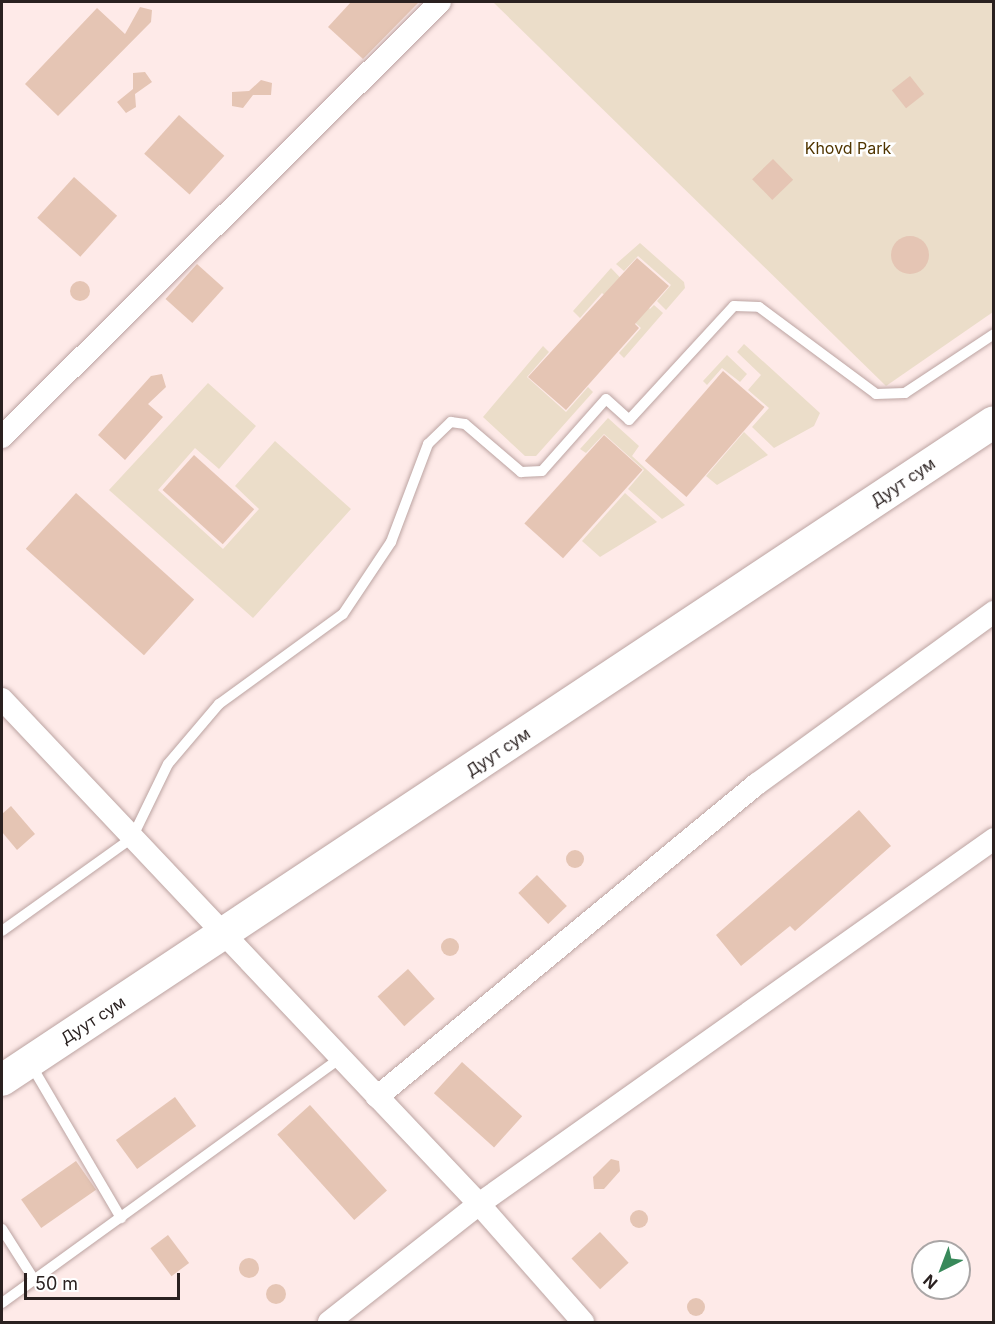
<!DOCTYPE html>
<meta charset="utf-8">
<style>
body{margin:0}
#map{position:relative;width:995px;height:1324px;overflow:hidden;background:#feeae8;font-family:Inter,sans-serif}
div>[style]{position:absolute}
.green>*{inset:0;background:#ebddc9}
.building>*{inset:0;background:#e5c5b4;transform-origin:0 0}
.round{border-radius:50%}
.roads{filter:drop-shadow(0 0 2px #bca4a2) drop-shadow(0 0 2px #bca4a2)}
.lane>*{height:10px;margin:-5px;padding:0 5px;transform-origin:5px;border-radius:5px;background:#fff}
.street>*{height:22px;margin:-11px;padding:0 11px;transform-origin:11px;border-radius:11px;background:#fff}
.secondary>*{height:32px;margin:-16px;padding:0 16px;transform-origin:16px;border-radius:16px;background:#fff}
span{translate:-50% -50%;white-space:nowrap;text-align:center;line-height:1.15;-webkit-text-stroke:5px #fff;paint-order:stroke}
.park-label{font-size:16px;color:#503500}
.street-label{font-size:16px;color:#2a2120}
.frame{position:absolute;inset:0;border:3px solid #2a2120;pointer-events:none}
.north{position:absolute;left:911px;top:1240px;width:60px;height:60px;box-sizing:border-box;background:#fff;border:2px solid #aaa6a6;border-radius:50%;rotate:222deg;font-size:16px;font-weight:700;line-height:24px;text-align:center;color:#2a2120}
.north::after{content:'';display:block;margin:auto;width:21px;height:27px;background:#38895a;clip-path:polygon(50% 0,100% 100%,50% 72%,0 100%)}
.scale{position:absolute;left:24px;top:1273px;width:156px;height:27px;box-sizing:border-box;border:3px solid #2a2120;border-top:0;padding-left:8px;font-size:18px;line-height:21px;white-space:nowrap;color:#2a2120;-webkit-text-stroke:4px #fff;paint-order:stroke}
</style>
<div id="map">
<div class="green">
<div style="clip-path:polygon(493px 2px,993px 2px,993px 312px,886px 386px)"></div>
<div style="clip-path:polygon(640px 243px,684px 282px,685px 288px,666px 310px,657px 301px,671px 285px,638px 256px,624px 271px,616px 264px)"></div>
<div style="clip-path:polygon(611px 268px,650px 309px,654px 305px,663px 313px,624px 358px,619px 353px,641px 328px,602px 293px,580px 318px,573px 311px)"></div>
<div style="clip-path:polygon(744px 344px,820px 413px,814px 426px,774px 448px,752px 427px,769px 408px,748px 390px,761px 375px,737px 352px)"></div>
<div style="clip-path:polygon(543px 346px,549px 352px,527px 377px,566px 412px,588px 387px,593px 392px,536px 456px,525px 456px,483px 417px)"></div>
<div style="clip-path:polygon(727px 355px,747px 374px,740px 382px,722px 368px,707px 385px,703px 381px)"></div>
<div style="clip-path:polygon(208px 383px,256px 426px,219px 469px,195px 448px,158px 490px,223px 549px,259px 509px,235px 486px,275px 441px,351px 509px,253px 618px,109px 490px)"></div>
<div style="clip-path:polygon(608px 418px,639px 446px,632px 456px,685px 505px,662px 519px,628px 489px,644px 470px,604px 434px,586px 453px,580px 449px)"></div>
<div style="clip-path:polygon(744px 432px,768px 455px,717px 485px,706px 476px)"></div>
<div style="clip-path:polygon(625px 493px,657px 522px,600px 557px,582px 541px)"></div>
</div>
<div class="building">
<div style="clip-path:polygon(351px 2px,419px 2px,363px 59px,328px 27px)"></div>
<div style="clip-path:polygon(140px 7px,152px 10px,151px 22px,58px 116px,25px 84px,97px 8px,125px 34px)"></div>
<div style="clip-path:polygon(133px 73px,145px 72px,152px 82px,135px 94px,136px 107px,126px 113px,117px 102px,133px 89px)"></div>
<div style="left:910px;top:76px;width:23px;height:23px;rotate:52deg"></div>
<div style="clip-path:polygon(261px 80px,272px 83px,271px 95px,253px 95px,243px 108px,232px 106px,232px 92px,249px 91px)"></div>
<div style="left:179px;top:115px;width:61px;height:52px;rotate:42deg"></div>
<div style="left:773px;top:159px;width:29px;height:29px;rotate:46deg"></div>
<div style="left:74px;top:177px;width:58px;height:55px;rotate:42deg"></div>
<div class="round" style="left:891px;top:236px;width:38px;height:38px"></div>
<div style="clip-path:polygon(637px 258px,669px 286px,635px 324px,639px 328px,566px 410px,528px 377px)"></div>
<div style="left:197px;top:264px;width:36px;height:47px;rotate:42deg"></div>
<div class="round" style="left:70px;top:281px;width:20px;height:20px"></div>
<div style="left:723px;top:371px;width:55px;height:119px;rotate:41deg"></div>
<div style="clip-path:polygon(162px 374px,166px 387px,148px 404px,163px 417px,125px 460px,98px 435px,151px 376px)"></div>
<div style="left:604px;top:435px;width:52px;height:119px;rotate:42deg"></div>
<div style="left:194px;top:455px;width:81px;height:47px;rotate:42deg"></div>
<div style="left:76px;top:493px;width:159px;height:75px;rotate:42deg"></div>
<div style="clip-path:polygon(11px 806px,35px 834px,17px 850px,2px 832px,2px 814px)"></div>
<div style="clip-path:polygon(859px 810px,891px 846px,795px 931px,790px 926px,741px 966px,716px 935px)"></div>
<div class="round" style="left:566px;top:850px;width:18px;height:18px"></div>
<div style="left:537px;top:875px;width:43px;height:26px;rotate:46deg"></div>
<div class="round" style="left:441px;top:938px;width:18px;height:18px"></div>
<div style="left:408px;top:969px;width:40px;height:41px;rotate:48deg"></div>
<div style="left:462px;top:1062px;width:81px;height:42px;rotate:42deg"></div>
<div style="left:175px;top:1097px;width:36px;height:73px;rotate:54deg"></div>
<div style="left:310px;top:1105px;width:115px;height:44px;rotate:48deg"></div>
<div style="clip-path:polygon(611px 1159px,619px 1161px,620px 1171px,604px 1189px,594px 1189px,593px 1177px)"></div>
<div style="left:76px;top:1161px;width:35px;height:67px;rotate:55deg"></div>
<div class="round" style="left:630px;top:1210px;width:18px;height:18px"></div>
<div style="left:600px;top:1232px;width:42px;height:39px;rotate:47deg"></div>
<div style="left:168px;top:1235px;width:35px;height:22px;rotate:53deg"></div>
<div class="round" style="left:239px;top:1258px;width:20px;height:20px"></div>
<div class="round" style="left:266px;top:1284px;width:20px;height:20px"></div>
<div class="round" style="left:687px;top:1298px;width:18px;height:18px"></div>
</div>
<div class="roads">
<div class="lane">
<div style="left:2px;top:931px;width:160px;rotate:-35.6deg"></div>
<div style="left:132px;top:838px;width:82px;rotate:-64.1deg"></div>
<div style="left:168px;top:764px;width:79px;rotate:-49.6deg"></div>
<div style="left:219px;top:704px;width:153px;rotate:-36deg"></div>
<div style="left:343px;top:614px;width:87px;rotate:-56.3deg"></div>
<div style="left:391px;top:542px;width:105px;rotate:-69.3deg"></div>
<div style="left:428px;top:444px;width:32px;rotate:-44deg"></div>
<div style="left:451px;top:422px;width:14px;rotate:8deg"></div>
<div style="left:465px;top:424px;width:74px;rotate:40.6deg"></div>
<div style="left:521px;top:472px;width:21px;rotate:-3deg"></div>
<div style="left:542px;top:471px;width:96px;rotate:-48.4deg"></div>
<div style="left:606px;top:399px;width:31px;rotate:42deg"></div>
<div style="left:629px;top:420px;width:155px;rotate:-47.4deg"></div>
<div style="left:734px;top:306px;width:25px;rotate:2deg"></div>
<div style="left:759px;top:307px;width:146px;rotate:36.6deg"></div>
<div style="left:876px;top:394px;width:29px;rotate:-2deg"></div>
<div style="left:905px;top:393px;width:107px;rotate:-33.5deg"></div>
<div style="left:30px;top:1063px;width:180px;rotate:59.6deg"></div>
<div style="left:2px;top:1229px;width:62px;rotate:57.6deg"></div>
<div style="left:2px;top:1303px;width:418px;rotate:-35.9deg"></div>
</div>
<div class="street">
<div style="left:2px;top:437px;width:617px;rotate:-44.8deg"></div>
<div style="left:2px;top:699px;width:695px;rotate:46.63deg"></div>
<div style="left:479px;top:1204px;width:191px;rotate:141.8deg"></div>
<div style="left:377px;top:1097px;width:492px;rotate:-39.5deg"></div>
<div style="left:757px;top:784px;width:293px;rotate:-36deg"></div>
<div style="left:583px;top:1322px;width:157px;rotate:-131.4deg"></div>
<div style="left:479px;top:1204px;width:631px;rotate:-35.33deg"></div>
</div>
<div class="secondary">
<div style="left:2px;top:1080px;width:1190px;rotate:-33.56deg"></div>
</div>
</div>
<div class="park-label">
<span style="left:848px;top:148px">Khovd Park</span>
</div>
<div class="street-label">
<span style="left:903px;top:482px;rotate:-34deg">Дуут сум</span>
<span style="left:498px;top:752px;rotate:-34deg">Дуут сум</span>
<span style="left:93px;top:1020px;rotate:-33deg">Дуут сум</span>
</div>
<div class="frame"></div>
<div class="north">N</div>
<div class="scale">50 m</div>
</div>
